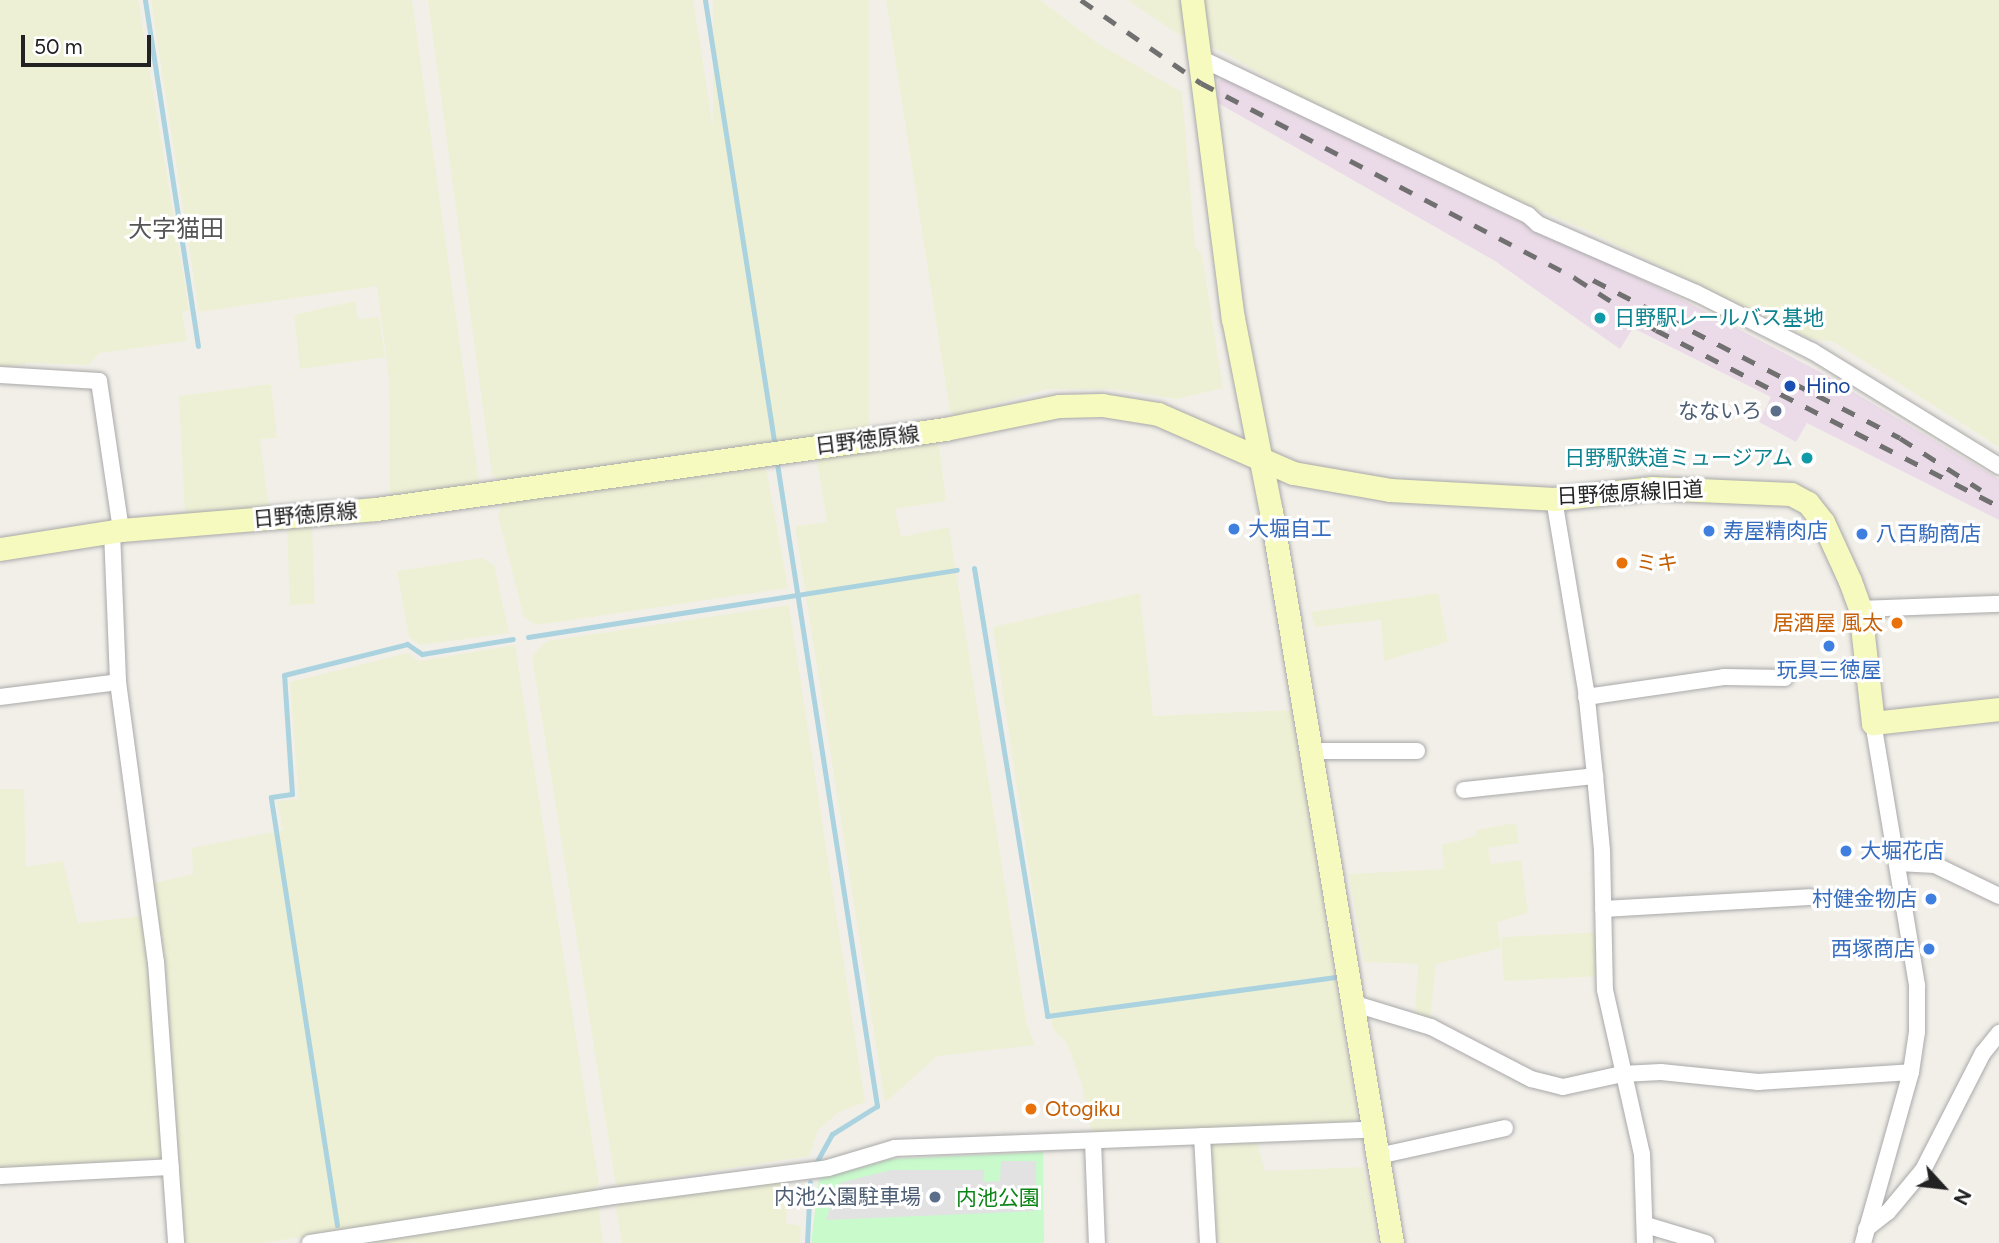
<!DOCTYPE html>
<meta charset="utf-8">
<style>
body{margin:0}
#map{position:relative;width:1999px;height:1243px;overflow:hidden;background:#f2efe9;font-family:Figtree,"Noto Sans JP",sans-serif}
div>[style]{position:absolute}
.industrial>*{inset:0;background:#ebdbe8}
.farmland>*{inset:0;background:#eef0d5;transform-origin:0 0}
.park>*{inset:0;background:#c8facc}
.parking>*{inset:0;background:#e2e2e2}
.stream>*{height:5px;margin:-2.5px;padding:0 2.5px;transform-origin:2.5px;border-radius:2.5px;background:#aad3df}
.roads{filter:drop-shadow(0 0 2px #a9a9a9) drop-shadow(0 0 2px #a9a9a9)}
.street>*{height:16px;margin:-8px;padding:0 8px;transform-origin:8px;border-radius:8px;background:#fff}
.secondary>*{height:23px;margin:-11.5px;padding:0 11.5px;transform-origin:11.5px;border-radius:11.5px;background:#f7fabf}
.rail>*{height:5px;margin-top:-2.5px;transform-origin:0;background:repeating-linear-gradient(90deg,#707070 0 14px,transparent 0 28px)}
.dots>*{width:19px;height:19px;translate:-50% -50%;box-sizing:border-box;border:4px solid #fff;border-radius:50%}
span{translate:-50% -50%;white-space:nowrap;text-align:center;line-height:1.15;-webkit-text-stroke:6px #fff;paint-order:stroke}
.culture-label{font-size:21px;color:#0d838f}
.left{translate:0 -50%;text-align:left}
.right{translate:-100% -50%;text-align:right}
.transit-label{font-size:21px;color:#164399}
.service-label{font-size:21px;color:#4e5e75}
.street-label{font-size:21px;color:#222}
.shop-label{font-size:21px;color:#366cbe}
.food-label{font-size:21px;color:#c56008}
.park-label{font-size:21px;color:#0c8416}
.quarter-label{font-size:24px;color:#555}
.north{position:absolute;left:1908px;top:1152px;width:70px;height:70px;-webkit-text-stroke:5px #fff;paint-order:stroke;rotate:117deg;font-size:19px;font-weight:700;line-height:28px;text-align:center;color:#222}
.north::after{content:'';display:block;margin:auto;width:24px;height:32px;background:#222;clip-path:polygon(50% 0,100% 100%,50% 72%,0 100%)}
.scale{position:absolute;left:21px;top:35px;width:130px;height:32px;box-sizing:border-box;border:4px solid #222;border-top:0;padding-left:9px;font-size:21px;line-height:24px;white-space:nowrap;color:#222;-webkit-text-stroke:5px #fff;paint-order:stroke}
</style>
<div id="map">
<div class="industrial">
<div style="clip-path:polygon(1224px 78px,1674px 295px,1820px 372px,1999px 479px,1999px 520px,1807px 423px,1796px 442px,1759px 422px,1771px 397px,1633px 328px,1620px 349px,1495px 261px,1218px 103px,1218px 81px)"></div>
</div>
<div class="farmland">
<div style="clip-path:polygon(0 0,138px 0,189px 310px,182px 312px,187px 341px,100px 353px,88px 365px,31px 363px,0 368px)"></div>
<div style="clip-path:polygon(151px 0,412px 0,479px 482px,467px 488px,390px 496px,389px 377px,377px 286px,199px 312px)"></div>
<div style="clip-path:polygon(428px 0,693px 0,761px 433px,755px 445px,502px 481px,492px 475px)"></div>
<div style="left:713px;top:0;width:156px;height:449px"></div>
<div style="clip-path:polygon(886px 0,1040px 0,1097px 43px,1182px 92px,1195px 246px,1202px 255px,1223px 388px,1177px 399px,1113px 389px,1047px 389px,956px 416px,950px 411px)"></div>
<div style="clip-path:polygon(1127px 0,1999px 0,1999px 447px,1834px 342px,1811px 339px,1584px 229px,1438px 168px,1340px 120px,1223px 52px,1180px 35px)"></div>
<div style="clip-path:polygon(355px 301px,358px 319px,379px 317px,385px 357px,300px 369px,294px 315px)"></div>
<div style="clip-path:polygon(271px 384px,277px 438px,260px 439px,269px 508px,185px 515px,179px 396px)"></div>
<div style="clip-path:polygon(930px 441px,939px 445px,946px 501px,895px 509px,901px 537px,949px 527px,1027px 1026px,1035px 1045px,937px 1056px,885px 1103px,795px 526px,827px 522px,816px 456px)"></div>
<div style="clip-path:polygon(765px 462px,788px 588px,537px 625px,524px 617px,498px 516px,505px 498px)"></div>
<div style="left:312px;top:524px;width:80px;height:25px;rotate:88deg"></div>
<div style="clip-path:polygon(482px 558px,494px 565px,509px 633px,420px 645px,409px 637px,397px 571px)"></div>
<div style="clip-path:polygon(1140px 593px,1153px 716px,1291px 710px,1358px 1121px,1092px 1135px,1082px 1085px,1067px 1043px,1053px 1029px,993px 627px)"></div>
<div style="clip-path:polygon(1438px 593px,1448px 642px,1384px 661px,1381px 620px,1315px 627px,1311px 612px)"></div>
<div style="clip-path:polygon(789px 605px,865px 1102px,839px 1112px,818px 1130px,809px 1156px,616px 1186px,532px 656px,547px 641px)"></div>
<div style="clip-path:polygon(515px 645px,599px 1184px,594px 1192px,262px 1243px,184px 1243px,165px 953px,148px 885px,193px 874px,192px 848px,283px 830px,277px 801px,299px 799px,290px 682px,408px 653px,419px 661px)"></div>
<div style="clip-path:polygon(0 789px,24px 789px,26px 867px,63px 861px,78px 923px,143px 916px,151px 961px,166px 1148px,161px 1158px,0 1169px)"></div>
<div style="clip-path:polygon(1516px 823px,1519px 843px,1488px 848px,1491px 864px,1521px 860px,1528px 913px,1497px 922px,1501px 948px,1436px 964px,1430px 1020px,1415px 1015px,1418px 964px,1364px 962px,1349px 874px,1444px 869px,1442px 845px,1476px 836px,1476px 830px)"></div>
<div style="left:1599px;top:932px;width:44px;height:98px;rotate:87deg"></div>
<div style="clip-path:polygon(1257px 1143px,1265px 1171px,1363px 1167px,1378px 1243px,1217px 1243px,1212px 1144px)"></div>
<div style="clip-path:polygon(789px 1180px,786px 1223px,801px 1226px,800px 1243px,622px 1243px,616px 1208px,625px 1199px)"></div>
<div style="clip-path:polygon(598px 1206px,603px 1243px,368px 1243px)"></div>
</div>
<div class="park">
<div style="clip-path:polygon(1043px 1152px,1044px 1243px,811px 1243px,819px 1179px,891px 1159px)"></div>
</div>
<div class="parking">
<div style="clip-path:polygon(1001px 1161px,1036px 1161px,1036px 1211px,826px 1220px,839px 1183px,891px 1170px,984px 1170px,983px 1182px,1000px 1181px)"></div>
</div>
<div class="stream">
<div style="left:145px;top:0;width:350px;rotate:81.3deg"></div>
<div style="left:705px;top:0;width:453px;rotate:81.1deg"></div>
<div style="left:776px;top:457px;width:657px;rotate:81.15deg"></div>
<div style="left:877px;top:1106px;width:53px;rotate:148.1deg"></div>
<div style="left:832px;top:1134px;width:33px;rotate:119deg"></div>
<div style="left:974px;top:568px;width:454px;rotate:80.7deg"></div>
<div style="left:1047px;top:1016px;width:291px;rotate:-7.7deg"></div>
<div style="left:528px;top:637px;width:434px;rotate:-8.9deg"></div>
<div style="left:337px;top:1225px;width:433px;rotate:-98.8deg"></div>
<div style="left:271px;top:797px;width:21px;rotate:-8deg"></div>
<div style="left:292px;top:794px;width:119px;rotate:-93.8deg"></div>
<div style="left:284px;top:675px;width:127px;rotate:-14.1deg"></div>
<div style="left:407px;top:644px;width:18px;rotate:34deg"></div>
<div style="left:422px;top:654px;width:92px;rotate:-9.4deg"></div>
<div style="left:807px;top:1243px;width:61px;rotate:-87.2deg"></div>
</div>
<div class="roads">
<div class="street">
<div style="left:1200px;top:58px;width:364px;rotate:25.6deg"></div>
<div style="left:1528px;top:215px;width:13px;rotate:42deg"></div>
<div style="left:1538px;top:224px;width:172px;rotate:23.6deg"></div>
<div style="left:1696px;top:293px;width:130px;rotate:26.6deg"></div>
<div style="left:1812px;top:351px;width:220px;rotate:31.6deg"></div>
<div style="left:0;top:375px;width:99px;rotate:3.5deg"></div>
<div style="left:99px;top:381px;width:151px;rotate:81.6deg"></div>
<div style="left:1554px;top:499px;width:194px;rotate:80.5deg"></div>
<div style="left:1586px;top:690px;width:86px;rotate:84deg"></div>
<div style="left:1595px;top:776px;width:74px;rotate:84.6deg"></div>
<div style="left:1602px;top:850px;width:140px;rotate:88.8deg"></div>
<div style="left:1605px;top:990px;width:168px;rotate:77.3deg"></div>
<div style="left:1642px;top:1154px;width:89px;rotate:88.1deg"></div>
<div style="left:112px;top:531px;width:151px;rotate:87.7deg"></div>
<div style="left:118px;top:682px;width:283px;rotate:82.3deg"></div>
<div style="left:156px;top:962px;width:282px;rotate:85.9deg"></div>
<div style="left:1860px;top:609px;width:139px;rotate:-2.1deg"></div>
<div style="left:0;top:697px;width:119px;rotate:-7.2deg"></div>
<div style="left:1586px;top:697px;width:139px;rotate:-8.2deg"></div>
<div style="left:1724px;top:677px;width:61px;rotate:0.9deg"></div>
<div style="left:1311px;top:751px;width:106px"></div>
<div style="left:1464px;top:790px;width:132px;rotate:-6.1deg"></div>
<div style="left:1898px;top:863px;width:37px;rotate:3deg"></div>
<div style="left:1935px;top:865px;width:71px;rotate:25.8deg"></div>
<div style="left:1603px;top:909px;width:207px;rotate:-3.3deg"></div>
<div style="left:1352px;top:1003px;width:83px;rotate:16.9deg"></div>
<div style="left:1431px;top:1027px;width:113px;rotate:27.5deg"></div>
<div style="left:1531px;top:1079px;width:33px;rotate:14deg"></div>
<div style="left:1563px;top:1087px;width:60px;rotate:-12.4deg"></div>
<div style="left:1622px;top:1074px;width:39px;rotate:-3deg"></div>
<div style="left:1661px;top:1072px;width:98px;rotate:5.9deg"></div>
<div style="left:1758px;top:1082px;width:153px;rotate:-3.7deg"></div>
<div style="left:1202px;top:1136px;width:107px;rotate:86.8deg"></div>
<div style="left:1093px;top:1141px;width:102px;rotate:87.8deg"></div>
<div style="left:1378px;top:1156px;width:130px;rotate:-12.4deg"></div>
<div style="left:0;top:1176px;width:171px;rotate:-3deg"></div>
<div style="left:1646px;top:1225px;width:63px;rotate:16.7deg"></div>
<div style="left:1866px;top:1229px;width:28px;rotate:-38deg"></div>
<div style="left:1888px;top:1212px;width:55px;rotate:-50.2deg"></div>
<div style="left:1923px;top:1170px;width:131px;rotate:-62.9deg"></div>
<div style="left:1983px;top:1053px;width:26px;rotate:-51deg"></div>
<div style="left:310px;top:1243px;width:300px;rotate:-8.8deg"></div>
<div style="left:606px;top:1197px;width:224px;rotate:-7.4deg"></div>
<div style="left:828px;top:1168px;width:70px;rotate:-16.6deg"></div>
<div style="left:895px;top:1148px;width:478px;rotate:-2.2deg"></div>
<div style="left:1863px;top:1243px;width:178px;rotate:-74.3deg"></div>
<div style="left:1911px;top:1072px;width:40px;rotate:-81.5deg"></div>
<div style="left:1917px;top:1032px;width:47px;rotate:-90deg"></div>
<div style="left:1917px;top:985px;width:266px;rotate:-99.5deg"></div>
</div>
<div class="secondary">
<div style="left:1192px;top:0;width:321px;rotate:82.7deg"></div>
<div style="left:1233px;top:318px;width:197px;rotate:78.9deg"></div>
<div style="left:1271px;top:511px;width:742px;rotate:80.61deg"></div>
<div style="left:0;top:549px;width:122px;rotate:-8.9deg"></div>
<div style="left:121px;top:530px;width:256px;rotate:-4.7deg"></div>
<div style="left:376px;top:509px;width:575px;rotate:-8deg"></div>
<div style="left:945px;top:429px;width:116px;rotate:-11.4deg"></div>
<div style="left:1059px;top:406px;width:43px;rotate:-1.3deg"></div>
<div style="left:1102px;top:405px;width:57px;rotate:9.1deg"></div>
<div style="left:1158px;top:414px;width:147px;rotate:23.6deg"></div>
<div style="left:1293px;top:473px;width:98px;rotate:9.9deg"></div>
<div style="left:1390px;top:490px;width:164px;rotate:3.1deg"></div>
<div style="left:1554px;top:499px;width:99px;rotate:-6.4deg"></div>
<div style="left:1652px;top:488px;width:139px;rotate:2.5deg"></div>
<div style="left:1791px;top:494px;width:19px;rotate:28deg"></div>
<div style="left:1808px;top:503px;width:24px;rotate:52deg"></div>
<div style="left:1823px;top:522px;width:65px;rotate:65.4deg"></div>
<div style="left:1850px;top:581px;width:30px;rotate:70deg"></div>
<div style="left:1860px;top:609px;width:115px;rotate:83.5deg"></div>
<div style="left:1873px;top:723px;width:127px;rotate:-6.3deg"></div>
</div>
</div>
<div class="rail">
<div style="left:1081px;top:0;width:146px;rotate:34.7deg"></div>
<div style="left:1201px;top:83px;width:422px;rotate:27.5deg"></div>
<div style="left:1575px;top:278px;width:96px;rotate:32.7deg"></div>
<div style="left:1656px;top:330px;width:386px;rotate:27.2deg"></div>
<div style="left:1593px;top:280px;width:345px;rotate:27.2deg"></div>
<div style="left:1900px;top:438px;width:96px;rotate:32.7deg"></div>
</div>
<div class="dots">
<div style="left:1600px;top:318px;background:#0f9aa8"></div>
<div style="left:1790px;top:386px;background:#1a4fb4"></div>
<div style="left:1776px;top:411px;background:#5c6f8a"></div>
<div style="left:1807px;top:458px;background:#0f9aa8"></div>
<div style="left:1234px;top:529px;background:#3f7fe0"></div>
<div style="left:1709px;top:531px;background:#3f7fe0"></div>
<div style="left:1862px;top:534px;background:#3f7fe0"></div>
<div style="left:1622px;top:563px;background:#e8710a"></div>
<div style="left:1897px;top:623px;background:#e8710a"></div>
<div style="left:1829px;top:646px;background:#3f7fe0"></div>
<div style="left:1846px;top:851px;background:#3f7fe0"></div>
<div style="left:1931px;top:899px;background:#3f7fe0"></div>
<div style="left:1929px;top:949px;background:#3f7fe0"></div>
<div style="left:1031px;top:1109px;background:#e8710a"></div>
<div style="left:935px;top:1197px;background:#5c6f8a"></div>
</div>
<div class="culture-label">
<span class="left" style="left:1614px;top:318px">日野駅レールバス基地</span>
<span class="right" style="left:1793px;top:458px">日野駅鉄道ミュージアム</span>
</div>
<div class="transit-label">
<span class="left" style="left:1806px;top:386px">Hino</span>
</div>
<div class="service-label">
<span class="right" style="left:1762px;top:411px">なないろ</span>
<span class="right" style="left:921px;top:1197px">内池公園駐車場</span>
</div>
<div class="street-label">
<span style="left:867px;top:440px;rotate:-7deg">日野徳原線</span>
<span style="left:1630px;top:493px;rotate:-3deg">日野徳原線旧道</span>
<span style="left:305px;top:515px;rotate:-5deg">日野徳原線</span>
</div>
<div class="shop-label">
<span class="left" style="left:1248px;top:529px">大堀自工</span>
<span class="left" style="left:1723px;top:531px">寿屋精肉店</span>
<span class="left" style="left:1876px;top:534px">八百駒商店</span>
<span style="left:1829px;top:670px">玩具三徳屋</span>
<span class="left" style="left:1860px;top:851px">大堀花店</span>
<span class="right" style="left:1917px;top:899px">村健金物店</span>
<span class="right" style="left:1915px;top:949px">西塚商店</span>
</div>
<div class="food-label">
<span class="left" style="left:1636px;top:563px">ミキ</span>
<span class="right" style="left:1883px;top:623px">居酒屋 風太</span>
<span class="left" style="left:1045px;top:1109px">Otogiku</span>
</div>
<div class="park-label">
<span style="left:998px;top:1198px">内池公園</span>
</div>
<div class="quarter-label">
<span style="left:176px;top:229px">大字猫田</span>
</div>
<div class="north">N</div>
<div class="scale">50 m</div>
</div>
